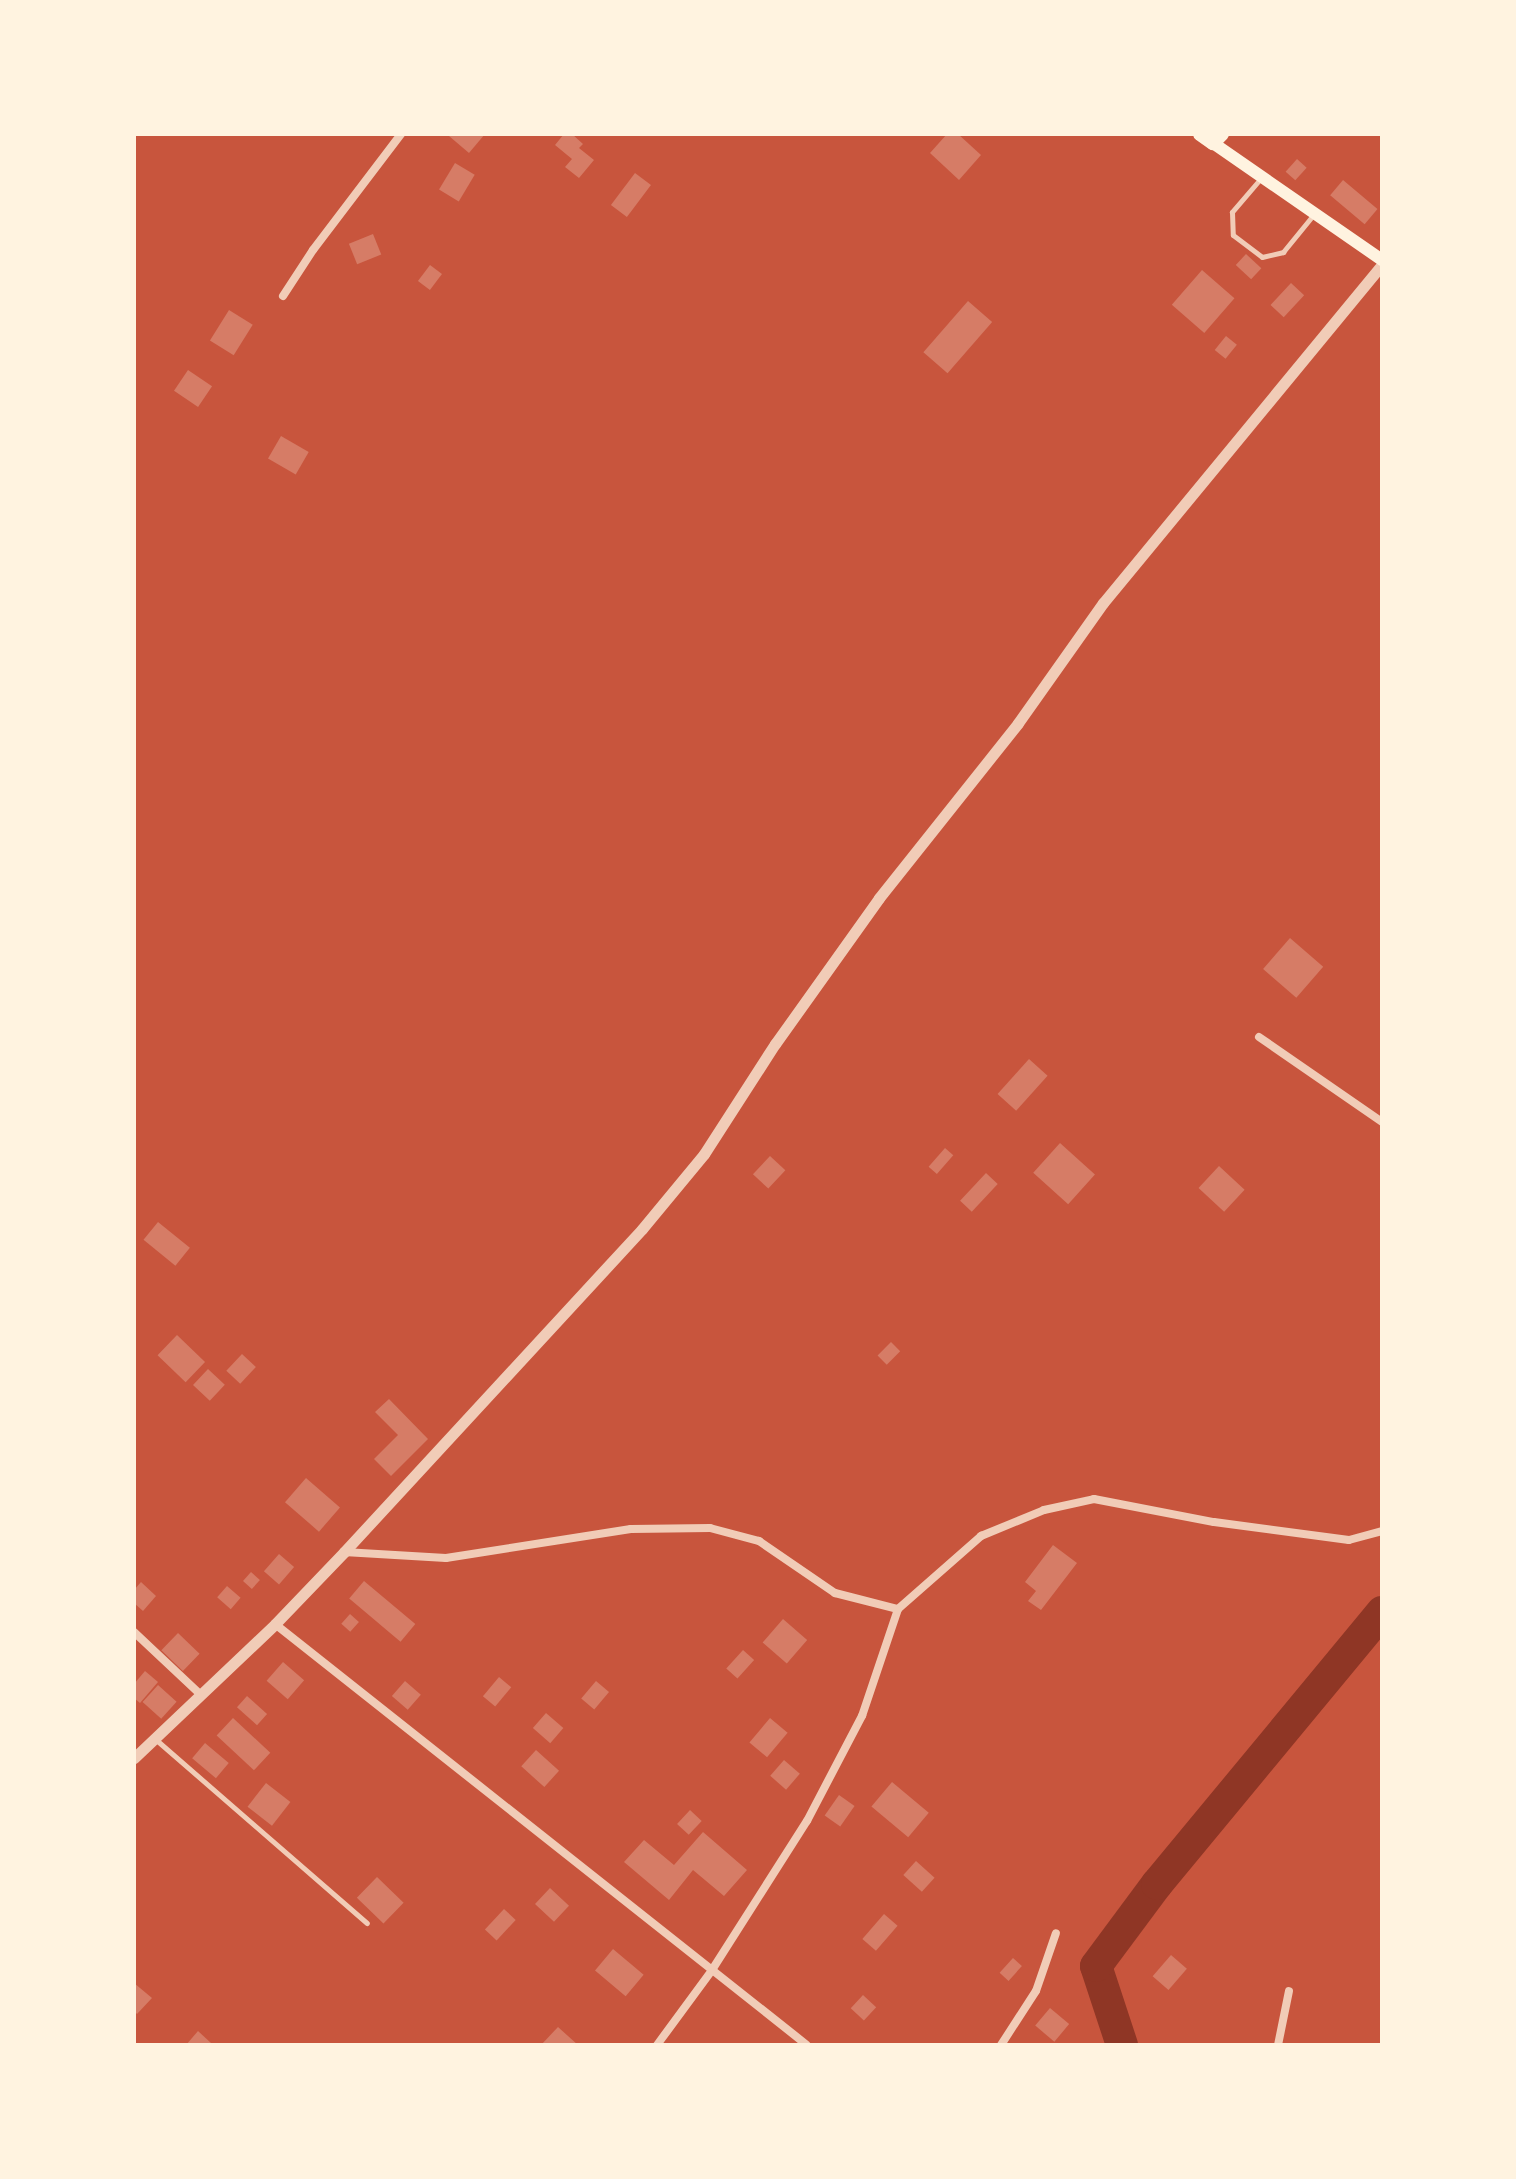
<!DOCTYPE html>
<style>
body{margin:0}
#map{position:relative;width:1516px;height:2179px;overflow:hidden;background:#c8553d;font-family:"Source Sans 3",sans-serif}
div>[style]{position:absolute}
.river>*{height:32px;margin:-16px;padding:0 16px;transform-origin:16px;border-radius:16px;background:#8f3625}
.building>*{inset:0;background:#d67c66;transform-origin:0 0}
.service>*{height:5px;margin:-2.5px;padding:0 2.5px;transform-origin:2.5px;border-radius:2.5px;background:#f1ccb7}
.minor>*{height:8px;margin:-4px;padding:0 4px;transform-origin:4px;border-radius:4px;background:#f1ccb7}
.tertiary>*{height:11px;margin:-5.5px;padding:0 5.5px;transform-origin:5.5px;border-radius:5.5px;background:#f1ccb7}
.secondary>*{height:12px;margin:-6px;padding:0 6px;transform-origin:6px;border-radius:6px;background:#fff3e0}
.primary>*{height:14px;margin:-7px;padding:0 7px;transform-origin:7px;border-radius:7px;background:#fff3e0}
span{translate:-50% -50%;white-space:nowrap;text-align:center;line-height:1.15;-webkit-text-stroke:7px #fff3e0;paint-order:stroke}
.frame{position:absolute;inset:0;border:136px solid #fff3e0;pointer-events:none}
</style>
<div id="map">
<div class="river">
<div style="left:1122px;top:2045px;width:83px;rotate:-108.2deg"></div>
<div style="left:1096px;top:1966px;width:102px;rotate:-53.4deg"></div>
<div style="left:1157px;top:1884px;width:353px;rotate:-50.4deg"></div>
</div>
<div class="building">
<div style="clip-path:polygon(451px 134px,485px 134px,469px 153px,449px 136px)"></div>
<div style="clip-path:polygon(564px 134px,572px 134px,583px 144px,579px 148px,594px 160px,579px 178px,565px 167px,572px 159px,555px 145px)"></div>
<div style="clip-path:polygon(947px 134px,958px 134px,981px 155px,959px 180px,930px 153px)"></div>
<div style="left:1297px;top:159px;width:13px;height:17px;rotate:42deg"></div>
<div style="left:455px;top:163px;width:23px;height:31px;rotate:31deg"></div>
<div style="left:635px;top:173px;width:20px;height:40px;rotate:37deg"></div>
<div style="left:1343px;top:180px;width:45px;height:20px;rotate:40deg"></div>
<div style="left:373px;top:234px;width:22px;height:26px;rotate:68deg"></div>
<div style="left:1246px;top:254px;width:21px;height:15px;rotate:43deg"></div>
<div style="left:430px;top:265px;width:15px;height:20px;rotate:37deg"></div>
<div style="left:1202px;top:270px;width:43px;height:46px;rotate:41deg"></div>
<div style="left:1291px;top:283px;width:18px;height:30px;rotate:43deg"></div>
<div style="left:968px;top:301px;width:32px;height:68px;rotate:41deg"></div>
<div style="left:229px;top:310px;width:28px;height:36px;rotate:32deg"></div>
<div style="left:1226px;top:336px;width:14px;height:18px;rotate:39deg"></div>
<div style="left:188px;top:370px;width:29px;height:25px;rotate:34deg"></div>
<div style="left:281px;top:436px;width:32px;height:26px;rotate:30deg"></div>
<div style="left:1290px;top:938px;width:44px;height:41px;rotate:41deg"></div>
<div style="left:1029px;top:1059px;width:25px;height:47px;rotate:42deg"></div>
<div style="left:1060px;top:1143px;width:47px;height:40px;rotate:42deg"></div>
<div style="left:945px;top:1148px;width:11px;height:25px;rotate:41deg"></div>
<div style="left:770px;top:1156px;width:21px;height:25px;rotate:43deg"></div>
<div style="left:1219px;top:1166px;width:35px;height:30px;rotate:43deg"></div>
<div style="left:986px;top:1173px;width:16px;height:38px;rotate:43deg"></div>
<div style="left:158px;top:1222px;width:41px;height:23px;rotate:39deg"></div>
<div style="left:177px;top:1335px;width:39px;height:28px;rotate:44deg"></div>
<div style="left:891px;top:1342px;width:13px;height:19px;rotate:45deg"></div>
<div style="left:242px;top:1354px;width:19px;height:23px;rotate:43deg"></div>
<div style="left:208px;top:1369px;width:23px;height:22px;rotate:43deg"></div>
<div style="clip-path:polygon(389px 1399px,428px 1439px,391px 1476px,374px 1459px,398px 1435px,375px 1412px)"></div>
<div style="left:306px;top:1478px;width:45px;height:32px;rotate:41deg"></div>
<div style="clip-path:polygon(1053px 1545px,1077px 1563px,1041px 1610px,1028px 1601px,1036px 1591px,1025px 1582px)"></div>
<div style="left:279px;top:1554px;width:20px;height:23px;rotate:41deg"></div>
<div style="left:251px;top:1572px;width:12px;height:12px;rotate:42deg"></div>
<div style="left:364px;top:1581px;width:67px;height:23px;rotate:40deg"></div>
<div style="clip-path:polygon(141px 1582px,156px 1596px,143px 1611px,134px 1603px,134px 1590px)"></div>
<div style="left:227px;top:1586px;width:18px;height:15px;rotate:41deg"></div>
<div style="left:350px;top:1614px;width:12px;height:13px;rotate:42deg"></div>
<div style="left:783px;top:1619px;width:32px;height:31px;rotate:41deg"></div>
<div style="left:178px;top:1633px;width:30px;height:24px;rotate:44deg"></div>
<div style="left:743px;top:1650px;width:15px;height:25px;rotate:42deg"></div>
<div style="left:283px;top:1662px;width:28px;height:25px;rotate:41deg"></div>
<div style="clip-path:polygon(145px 1671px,158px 1682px,140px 1703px,134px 1698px,134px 1684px)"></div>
<div style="left:499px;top:1677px;width:16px;height:25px;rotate:40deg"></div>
<div style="left:405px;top:1681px;width:21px;height:20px;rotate:41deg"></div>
<div style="left:596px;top:1681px;width:17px;height:23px;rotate:40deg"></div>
<div style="left:158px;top:1685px;width:25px;height:23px;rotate:42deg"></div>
<div style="left:247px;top:1696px;width:27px;height:15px;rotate:42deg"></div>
<div style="left:546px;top:1713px;width:23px;height:20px;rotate:41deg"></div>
<div style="left:233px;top:1718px;width:51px;height:24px;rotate:43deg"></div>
<div style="left:770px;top:1718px;width:23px;height:32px;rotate:40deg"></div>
<div style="left:205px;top:1743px;width:31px;height:20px;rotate:40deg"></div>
<div style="left:536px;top:1750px;width:31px;height:22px;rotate:42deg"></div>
<div style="left:784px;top:1760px;width:21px;height:21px;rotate:41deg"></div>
<div style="left:892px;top:1782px;width:48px;height:32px;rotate:40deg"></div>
<div style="left:266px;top:1783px;width:31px;height:30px;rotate:38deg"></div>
<div style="left:839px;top:1795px;width:19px;height:25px;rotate:35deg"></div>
<div style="left:690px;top:1810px;width:16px;height:19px;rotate:43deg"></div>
<div style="clip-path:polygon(703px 1832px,747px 1870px,724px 1896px,693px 1870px,669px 1900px,624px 1862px,644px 1840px,674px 1865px)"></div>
<div style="left:916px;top:1861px;width:25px;height:19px;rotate:42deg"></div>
<div style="left:377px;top:1877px;width:37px;height:29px;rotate:44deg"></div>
<div style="left:550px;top:1888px;width:26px;height:22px;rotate:43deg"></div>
<div style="left:504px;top:1909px;width:16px;height:28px;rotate:43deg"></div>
<div style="left:884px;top:1914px;width:18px;height:33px;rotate:41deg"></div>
<div style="left:613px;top:1949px;width:40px;height:28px;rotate:40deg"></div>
<div style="left:1171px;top:1955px;width:21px;height:28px;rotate:41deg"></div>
<div style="left:1013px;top:1958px;width:12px;height:20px;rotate:42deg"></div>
<div style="clip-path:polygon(134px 1983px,152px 1998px,137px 2014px,134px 2011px)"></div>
<div style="left:863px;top:1995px;width:18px;height:18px;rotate:43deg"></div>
<div style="left:1050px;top:2008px;width:25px;height:23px;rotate:40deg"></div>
<div style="clip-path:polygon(558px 2027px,578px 2045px,541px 2045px)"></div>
<div style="clip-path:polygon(198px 2031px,211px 2043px,210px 2045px,186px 2045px)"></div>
</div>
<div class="service">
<div style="left:1261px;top:178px;width:45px;rotate:130.5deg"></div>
<div style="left:1232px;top:212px;width:23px;rotate:88deg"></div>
<div style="left:1233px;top:235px;width:36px;rotate:37deg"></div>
<div style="left:1262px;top:257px;width:22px;rotate:-13deg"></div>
<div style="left:1283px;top:252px;width:49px;rotate:-50.8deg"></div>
<div style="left:154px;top:1738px;width:282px;rotate:41deg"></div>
</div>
<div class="minor">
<div style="left:283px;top:296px;width:55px;rotate:-56.9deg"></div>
<div style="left:313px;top:250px;width:146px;rotate:-52.8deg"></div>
<div style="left:1259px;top:1037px;width:150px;rotate:34.6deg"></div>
<div style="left:344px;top:1552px;width:102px;rotate:3.4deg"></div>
<div style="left:446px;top:1558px;width:187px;rotate:-8.9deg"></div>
<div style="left:631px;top:1529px;width:79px;rotate:-0.7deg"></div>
<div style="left:710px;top:1528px;width:51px;rotate:14.9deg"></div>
<div style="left:759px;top:1541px;width:92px;rotate:34.4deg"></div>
<div style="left:835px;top:1593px;width:65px;rotate:14.3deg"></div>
<div style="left:275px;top:1624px;width:678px;rotate:38.36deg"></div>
<div style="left:134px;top:1632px;width:91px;rotate:43.2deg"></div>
<div style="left:657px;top:2045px;width:93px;rotate:-53.7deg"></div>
<div style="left:712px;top:1970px;width:177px;rotate:-57.5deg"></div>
<div style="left:807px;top:1821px;width:119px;rotate:-62.4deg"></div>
<div style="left:862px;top:1716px;width:113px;rotate:-71.4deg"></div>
<div style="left:898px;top:1609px;width:111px;rotate:-41.3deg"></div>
<div style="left:981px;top:1536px;width:68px;rotate:-22.4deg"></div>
<div style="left:1044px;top:1510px;width:51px;rotate:-12.4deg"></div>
<div style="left:1094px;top:1499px;width:122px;rotate:10.9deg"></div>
<div style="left:1214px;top:1522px;width:136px;rotate:7.6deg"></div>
<div style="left:1349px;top:1540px;width:34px;rotate:-15deg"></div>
<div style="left:1001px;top:2045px;width:64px;rotate:-57.1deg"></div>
<div style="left:1036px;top:1991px;width:61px;rotate:-71deg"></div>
<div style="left:1278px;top:2045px;width:55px;rotate:-78.5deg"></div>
</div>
<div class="tertiary">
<div style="left:134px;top:1758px;width:195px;rotate:-43.5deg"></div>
<div style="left:275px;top:1624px;width:100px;rotate:-46.2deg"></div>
<div style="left:344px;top:1552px;width:439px;rotate:-47.3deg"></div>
<div style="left:642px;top:1229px;width:97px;rotate:-50.4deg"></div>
<div style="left:704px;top:1154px;width:131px;rotate:-57.2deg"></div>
<div style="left:775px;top:1044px;width:179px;rotate:-54.5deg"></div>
<div style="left:879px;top:898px;width:223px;rotate:-51.5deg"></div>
<div style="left:1018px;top:723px;width:147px;rotate:-54.7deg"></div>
<div style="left:1103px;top:603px;width:438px;rotate:-50.5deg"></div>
</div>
<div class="secondary">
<div style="left:1213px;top:143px;width:206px;rotate:34.7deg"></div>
</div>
<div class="primary">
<div style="left:1200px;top:134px;width:16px;rotate:35deg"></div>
<div style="left:1213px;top:143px;width:13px;rotate:-45deg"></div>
</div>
<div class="frame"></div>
</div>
